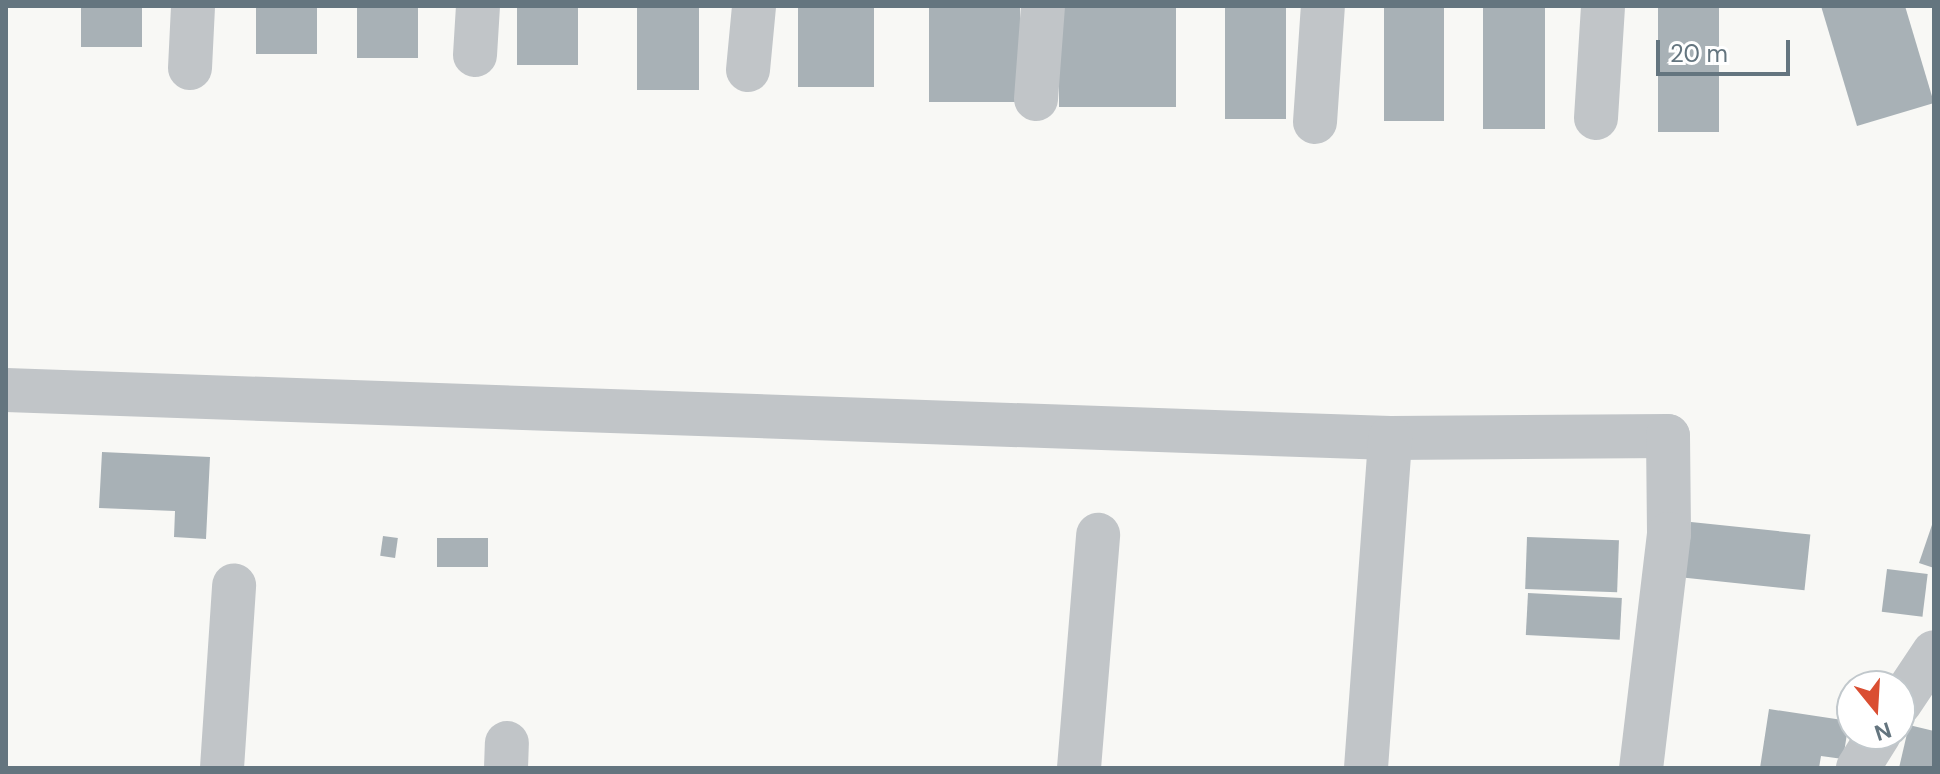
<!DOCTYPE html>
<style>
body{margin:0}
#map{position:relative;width:1940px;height:774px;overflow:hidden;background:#f8f8f5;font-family:"DM Sans",sans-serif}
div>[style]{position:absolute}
.building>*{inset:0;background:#a8b1b6;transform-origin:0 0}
.street>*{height:44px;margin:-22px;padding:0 22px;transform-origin:22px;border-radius:22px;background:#c1c5c8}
span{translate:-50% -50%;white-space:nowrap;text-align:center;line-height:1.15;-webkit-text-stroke:8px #fff;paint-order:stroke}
.frame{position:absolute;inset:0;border:8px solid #64757f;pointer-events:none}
.north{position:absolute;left:1836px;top:670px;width:80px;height:80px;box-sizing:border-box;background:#fff;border:2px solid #c1c8cc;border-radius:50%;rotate:162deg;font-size:22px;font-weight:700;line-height:32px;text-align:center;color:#64757f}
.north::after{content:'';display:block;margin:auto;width:28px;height:36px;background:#da4e32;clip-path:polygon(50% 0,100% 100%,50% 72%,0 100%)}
.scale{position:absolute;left:1656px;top:40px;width:134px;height:36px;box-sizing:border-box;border:4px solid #64757f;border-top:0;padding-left:10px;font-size:24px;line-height:28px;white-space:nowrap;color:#64757f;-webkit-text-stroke:6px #fff;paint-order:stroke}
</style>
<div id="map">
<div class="building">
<div style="left:81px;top:6px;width:61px;height:41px"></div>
<div style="left:256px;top:6px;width:61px;height:48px"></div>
<div style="left:357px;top:6px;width:61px;height:52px"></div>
<div style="left:517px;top:6px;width:61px;height:59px"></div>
<div style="left:637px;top:6px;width:62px;height:84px"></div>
<div style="left:798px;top:6px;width:76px;height:81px"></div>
<div style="left:929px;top:6px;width:91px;height:96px"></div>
<div style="left:1059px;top:6px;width:117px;height:101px"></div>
<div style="left:1225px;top:6px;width:61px;height:113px"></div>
<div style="left:1384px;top:6px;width:60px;height:115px"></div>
<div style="left:1483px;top:6px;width:62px;height:123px"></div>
<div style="left:1658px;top:6px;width:61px;height:126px"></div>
<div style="clip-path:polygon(1821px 6px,1905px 6px,1934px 103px,1857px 126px)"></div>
<div style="clip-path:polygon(102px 452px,210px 457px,206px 539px,174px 537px,175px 511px,99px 508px)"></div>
<div style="clip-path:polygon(1934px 519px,1934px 568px,1919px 563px)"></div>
<div style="left:1691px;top:522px;width:120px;height:56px;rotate:6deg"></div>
<div style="left:383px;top:536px;width:15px;height:20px;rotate:8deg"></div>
<div style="left:1527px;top:537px;width:92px;height:52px;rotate:2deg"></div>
<div style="left:437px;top:538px;width:51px;height:29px"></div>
<div style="left:1887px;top:569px;width:41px;height:43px;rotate:7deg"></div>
<div style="left:1528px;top:593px;width:94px;height:42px;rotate:3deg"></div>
<div style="clip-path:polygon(1769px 709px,1849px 721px,1843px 759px,1821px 756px,1819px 768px,1760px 768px)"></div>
<div style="clip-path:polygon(1909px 725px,1934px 731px,1934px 768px,1899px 768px)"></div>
</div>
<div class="street">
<div style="left:475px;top:55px;width:49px;rotate:-86.5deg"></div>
<div style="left:190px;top:68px;width:62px;rotate:-87.2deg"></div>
<div style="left:748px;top:70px;width:64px;rotate:-84.6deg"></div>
<div style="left:1036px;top:99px;width:93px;rotate:-85.7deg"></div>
<div style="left:1596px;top:118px;width:112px;rotate:-86.4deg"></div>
<div style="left:1315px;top:122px;width:116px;rotate:-86.1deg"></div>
<div style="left:6px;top:390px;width:1385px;rotate:1.99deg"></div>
<div style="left:1390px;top:438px;width:278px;rotate:-0.4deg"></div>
<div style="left:1668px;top:436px;width:98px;rotate:89.4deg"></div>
<div style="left:1669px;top:534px;width:236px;rotate:96.8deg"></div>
<div style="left:1900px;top:703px;width:61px;rotate:-56.3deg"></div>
<div style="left:222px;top:768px;width:183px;rotate:-86.2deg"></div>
<div style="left:506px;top:768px;width:25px;rotate:-88deg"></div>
<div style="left:1079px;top:768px;width:234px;rotate:-85.3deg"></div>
<div style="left:1366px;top:768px;width:331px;rotate:-85.8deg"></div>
<div style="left:1858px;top:768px;width:40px;rotate:-58deg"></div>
</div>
<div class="frame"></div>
<div class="north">N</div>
<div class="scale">20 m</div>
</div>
